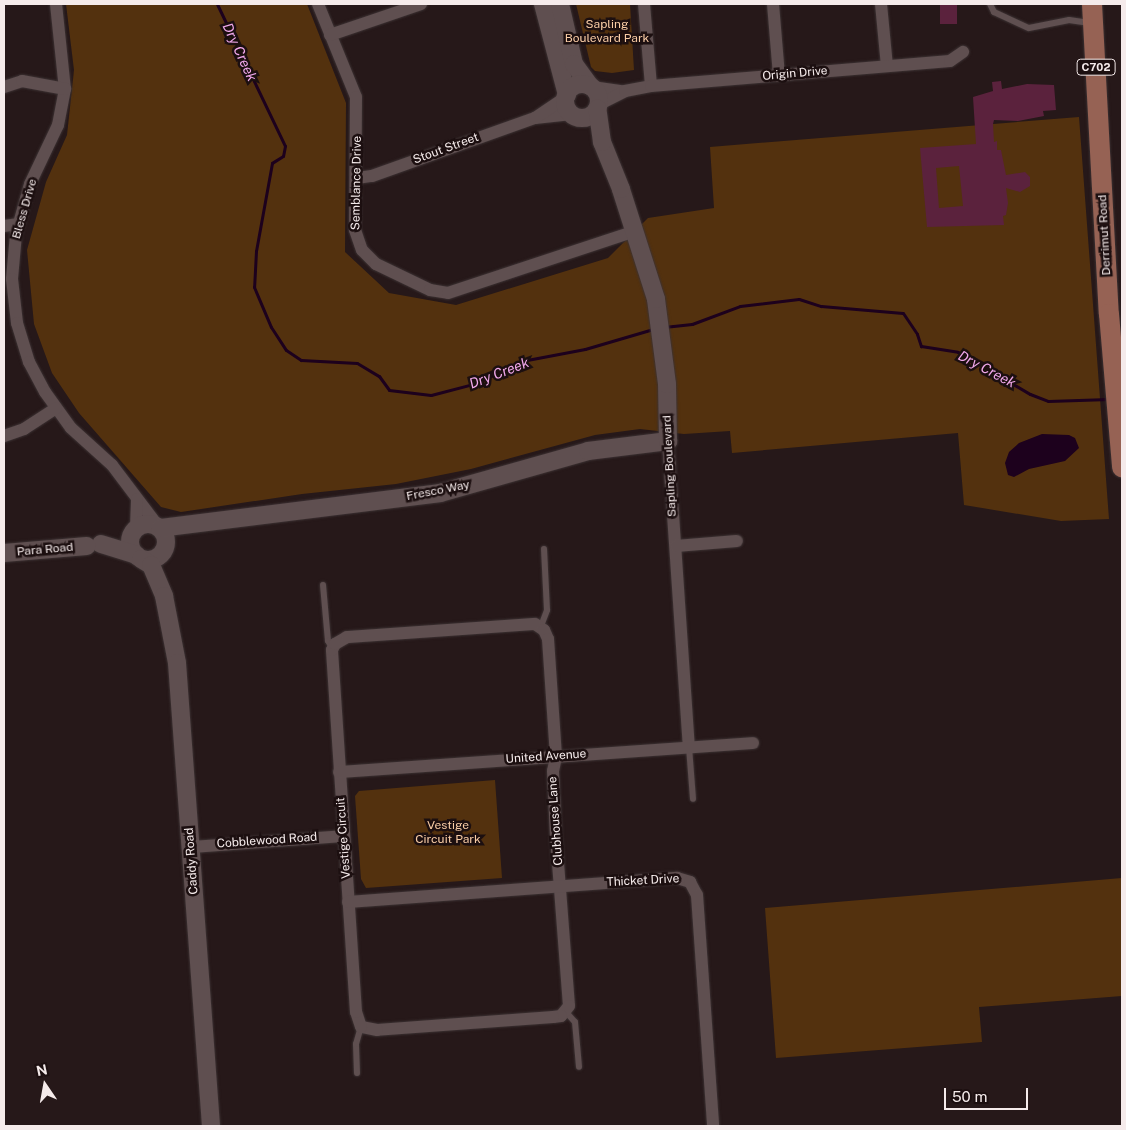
<!DOCTYPE html>
<style>
body{margin:0}
#map{position:relative;width:1126px;height:1130px;overflow:hidden;background:#261819;font-family:"Public Sans",sans-serif}
div>[style]{position:absolute}
.green>*{inset:0;background:#53310e}
.water>*{inset:0;background:#1d011d}
.stream>*{height:3px;margin:-1.5px;padding:0 1.5px;transform-origin:1.5px;border-radius:1.5px;background:#1d011d}
.building>*{inset:0;background:#5b223d;transform-origin:0 0}
.roads{filter:drop-shadow(0 0 1px #3c3233) drop-shadow(0 0 1px #3c3233)}
.lane>*{height:6px;margin:-3px;padding:0 3px;transform-origin:3px;border-radius:3px;background:#5f4f50}
.street>*{height:12px;margin:-6px;padding:0 6px;transform-origin:6px;border-radius:6px;background:#5f4f50}
.secondary>*{height:18px;margin:-9px;padding:0 9px;transform-origin:9px;border-radius:9px;background:#5f4f50}
.secondary>.ring{margin:-9px;padding:0;box-sizing:content-box;background:none;border:18px solid #5f4f50;border-radius:50%}
.primary>*{height:20px;margin:-10px;padding:0 10px;transform-origin:10px;border-radius:10px;background:#966254}
span{translate:-50% -50%;white-space:nowrap;text-align:center;line-height:1.15;-webkit-text-stroke:5px #1c0f10;paint-order:stroke}
.shield-label span{padding:1px 4px;background:#1c0f10;border:1px solid;border-radius:4px;-webkit-text-stroke-width:0}
.shield-label{font-size:11px;color:#f5ebeb;font-weight:700}
.park-label{font-size:12px;color:#facda6}
.street-label{font-size:12px;color:#f5ebeb}
.water-label{font-size:14px;color:#f1a8eb;font-style:italic}
.frame{position:absolute;inset:0;border:5px solid #f5ebeb;pointer-events:none}
.north{position:absolute;left:20px;top:1060px;width:50px;height:50px;-webkit-text-stroke:4px #1c0f10;paint-order:stroke;rotate:348deg;font-size:14px;font-weight:700;line-height:20px;text-align:center;color:#f5ebeb}
.north::after{content:'';display:block;margin:auto;width:18px;height:22px;background:#f5ebeb;clip-path:polygon(50% 0,100% 100%,50% 72%,0 100%)}
.scale{position:absolute;left:944px;top:1088px;width:84px;height:22px;box-sizing:border-box;border:2px solid #f5ebeb;border-top:0;padding-left:6px;font-size:15px;line-height:18px;white-space:nowrap;color:#f5ebeb;-webkit-text-stroke:4px #1c0f10;paint-order:stroke}
</style>
<div id="map">
<div class="green">
<div style="clip-path:polygon(66px 4px,307px 4px,346px 103px,345px 252px,389px 293px,456px 305px,608px 258px,648px 218px,714px 208px,710px 147px,1079px 117px,1109px 519px,1061px 521px,964px 505px,958px 433px,732px 453px,730px 431px,684px 434px,640px 429px,595px 435px,471px 469px,396px 484px,302px 494px,181px 512px,161px 507px,79px 413px,52px 373px,34px 324px,27px 250px,46px 182px,67px 135px,74px 70px)"></div>
<div style="clip-path:polygon(576px 4px,630px 4px,634px 70px,612px 73px,595px 71px,591px 67px)"></div>
<div style="clip-path:polygon(495px 780px,502px 878px,366px 888px,361px 879px,355px 796px,359px 791px)"></div>
<div style="clip-path:polygon(1122px 878px,1122px 996px,979px 1007px,982px 1042px,776px 1058px,765px 908px)"></div>
</div>
<div class="water">
<div style="clip-path:polygon(1042px 434px,1069px 435px,1075px 438px,1079px 448px,1065px 461px,1029px 469px,1014px 477px,1008px 475px,1005px 463px,1009px 452px,1019px 443px)"></div>
</div>
<div class="stream">
<div style="left:217px;top:4px;width:157px;rotate:64.4deg"></div>
<div style="left:285px;top:146px;width:10px;rotate:101deg"></div>
<div style="left:283px;top:156px;width:13px;rotate:148deg"></div>
<div style="left:272px;top:163px;width:89px;rotate:100.3deg"></div>
<div style="left:256px;top:251px;width:36px;rotate:93deg"></div>
<div style="left:254px;top:287px;width:43px;rotate:67deg"></div>
<div style="left:271px;top:327px;width:27px;rotate:57deg"></div>
<div style="left:286px;top:350px;width:18px;rotate:34deg"></div>
<div style="left:301px;top:360px;width:56px;rotate:3.1deg"></div>
<div style="left:357px;top:363px;width:26px;rotate:31deg"></div>
<div style="left:379px;top:376px;width:17px;rotate:54deg"></div>
<div style="left:389px;top:390px;width:42px;rotate:6.8deg"></div>
<div style="left:431px;top:395px;width:43px;rotate:-14.7deg"></div>
<div style="left:473px;top:384px;width:59px;rotate:-24deg"></div>
<div style="left:527px;top:360px;width:59px;rotate:-10.7deg"></div>
<div style="left:585px;top:349px;width:71px;rotate:-16.4deg"></div>
<div style="left:664px;top:327px;width:28px;rotate:-6deg"></div>
<div style="left:692px;top:324px;width:51px;rotate:-20.6deg"></div>
<div style="left:740px;top:306px;width:59px;rotate:-6.8deg"></div>
<div style="left:799px;top:299px;width:23px;rotate:18deg"></div>
<div style="left:821px;top:306px;width:82px;rotate:4.9deg"></div>
<div style="left:903px;top:313px;width:25px;rotate:56deg"></div>
<div style="left:917px;top:334px;width:13px;rotate:72deg"></div>
<div style="left:921px;top:346px;width:37px;rotate:9deg"></div>
<div style="left:958px;top:352px;width:83px;rotate:30.3deg"></div>
<div style="left:1030px;top:394px;width:19px;rotate:21deg"></div>
<div style="left:1048px;top:401px;width:61px;rotate:-1.9deg"></div>
</div>
<div class="building">
<div style="left:940px;top:4px;width:17px;height:20px"></div>
<div style="clip-path:polygon(evenodd,1001px 81px,1002px 89px,1027px 84px,1054px 85px,1056px 110px,1043px 111px,1044px 116px,1018px 121px,994px 120px,993px 124px,994px 142px,997px 141px,997px 150px,1001px 150px,1006px 175px,1025px 172px,1030px 177px,1030px 186px,1020px 192px,1006px 188px,1008px 203px,1006px 215px,1003px 216px,1004px 225px,927px 227px,920px 148px,976px 144px,973px 97px,993px 91px,992px 82px,1001px 81px,959px 166px,963px 206px,939px 208px,936px 168px,959px 166px)"></div>
</div>
<div class="roads">
<div class="lane">
<div style="left:990px;top:4px;width:9px;rotate:63deg"></div>
<div style="left:994px;top:12px;width:38px;rotate:25deg"></div>
<div style="left:1029px;top:28px;width:41px;rotate:-11.3deg"></div>
<div style="left:1069px;top:20px;width:21px;rotate:8deg"></div>
<div style="left:323px;top:585px;width:56px;rotate:84.9deg"></div>
<div style="left:328px;top:641px;width:9px;rotate:58deg"></div>
<div style="left:541px;top:626px;width:17px;rotate:-69deg"></div>
<div style="left:547px;top:610px;width:61px;rotate:-92.8deg"></div>
<div style="left:689px;top:747px;width:52px;rotate:85.6deg"></div>
<div style="left:566px;top:1012px;width:13px;rotate:48deg"></div>
<div style="left:575px;top:1022px;width:45px;rotate:84.9deg"></div>
<div style="left:357px;top:1073px;width:29px;rotate:-92deg"></div>
<div style="left:356px;top:1044px;width:18px;rotate:-74deg"></div>
</div>
<div class="street">
<div style="left:56px;top:4px;width:85px;rotate:84deg"></div>
<div style="left:65px;top:89px;width:37px;rotate:101deg"></div>
<div style="left:58px;top:125px;width:65px;rotate:115.4deg"></div>
<div style="left:30px;top:184px;width:52px;rotate:105.6deg"></div>
<div style="left:16px;top:234px;width:45px;rotate:95.1deg"></div>
<div style="left:12px;top:279px;width:44px;rotate:83.5deg"></div>
<div style="left:17px;top:323px;width:41px;rotate:72.9deg"></div>
<div style="left:29px;top:362px;width:34px;rotate:62deg"></div>
<div style="left:45px;top:392px;width:44px;rotate:54.2deg"></div>
<div style="left:71px;top:428px;width:55px;rotate:42.1deg"></div>
<div style="left:112px;top:465px;width:76px;rotate:53deg"></div>
<div style="left:318px;top:4px;width:100px;rotate:67.8deg"></div>
<div style="left:356px;top:97px;width:133px;rotate:90.4deg"></div>
<div style="left:355px;top:230px;width:21px;rotate:71deg"></div>
<div style="left:362px;top:250px;width:20px;rotate:45deg"></div>
<div style="left:376px;top:264px;width:60px;rotate:25.7deg"></div>
<div style="left:430px;top:290px;width:18px;rotate:9deg"></div>
<div style="left:448px;top:293px;width:197px;rotate:-18.3deg"></div>
<div style="left:644px;top:4px;width:82px;rotate:85.1deg"></div>
<div style="left:773px;top:4px;width:71px;rotate:85.2deg"></div>
<div style="left:881px;top:4px;width:62px;rotate:84.5deg"></div>
<div style="left:330px;top:35px;width:96px;rotate:-18.8deg"></div>
<div style="left:4px;top:87px;width:19px;rotate:-18deg"></div>
<div style="left:22px;top:81px;width:44px;rotate:10.5deg"></div>
<div style="left:592px;top:87px;width:30px;rotate:8deg"></div>
<div style="left:598px;top:105px;width:30px;rotate:-27deg"></div>
<div style="left:625px;top:91px;width:26px;rotate:-11deg"></div>
<div style="left:651px;top:86px;width:300px;rotate:-4.8deg"></div>
<div style="left:950px;top:61px;width:16px;rotate:-35deg"></div>
<div style="left:535px;top:118px;width:37px;rotate:-6deg"></div>
<div style="left:357px;top:178px;width:15px;rotate:-8deg"></div>
<div style="left:372px;top:176px;width:173px;rotate:-19.6deg"></div>
<div style="left:535px;top:118px;width:37px;rotate:-34deg"></div>
<div style="left:4px;top:226px;width:15px;rotate:-8deg"></div>
<div style="left:4px;top:436px;width:21px;rotate:-19deg"></div>
<div style="left:24px;top:429px;width:38px;rotate:-33deg"></div>
<div style="left:668px;top:441px;width:307px;rotate:86.1deg"></div>
<div style="left:136px;top:528px;width:29px;rotate:-88deg"></div>
<div style="left:676px;top:546px;width:61px;rotate:-4.7deg"></div>
<div style="left:535px;top:624px;width:11px;rotate:34deg"></div>
<div style="left:544px;top:630px;width:10px;rotate:66deg"></div>
<div style="left:548px;top:639px;width:118px;rotate:86.1deg"></div>
<div style="left:556px;top:757px;width:14px;rotate:102deg"></div>
<div style="left:553px;top:771px;width:66px;rotate:87.4deg"></div>
<div style="left:556px;top:837px;width:169px;rotate:85.6deg"></div>
<div style="left:569px;top:1006px;width:13px;rotate:129deg"></div>
<div style="left:561px;top:1016px;width:8px;rotate:173deg"></div>
<div style="left:553px;top:1017px;width:176px;rotate:175.8deg"></div>
<div style="left:377px;top:1030px;width:16px;rotate:-169deg"></div>
<div style="left:361px;top:1027px;width:16px;rotate:-108deg"></div>
<div style="left:356px;top:1012px;width:363px;rotate:-93.8deg"></div>
<div style="left:332px;top:650px;width:7px;rotate:-63deg"></div>
<div style="left:335px;top:644px;width:14px;rotate:-30deg"></div>
<div style="left:347px;top:637px;width:188px;rotate:-4deg"></div>
<div style="left:339px;top:772px;width:415px;rotate:-4deg"></div>
<div style="left:191px;top:847px;width:153px;rotate:-4.1deg"></div>
<div style="left:348px;top:902px;width:330px;rotate:-4.2deg"></div>
<div style="left:677px;top:878px;width:14px;rotate:17deg"></div>
<div style="left:690px;top:882px;width:15px;rotate:62deg"></div>
<div style="left:697px;top:895px;width:232px;rotate:86deg"></div>
</div>
<div class="secondary">
<div style="left:543px;top:4px;width:94px;rotate:75.2deg"></div>
<div style="left:560px;top:4px;width:62px;rotate:76.9deg"></div>
<div style="left:574px;top:64px;width:27px;rotate:54deg"></div>
<div class="ring" style="left:565px;top:84px;width:16px;height:16px"></div>
<div class="ring" style="left:130px;top:524px;width:18px;height:18px"></div>
<div style="left:160px;top:528px;width:282px;rotate:-7.1deg"></div>
<div style="left:440px;top:493px;width:154px;rotate:-15.8deg"></div>
<div style="left:588px;top:451px;width:81px;rotate:-7.1deg"></div>
<div style="left:668px;top:441px;width:57px;rotate:-91deg"></div>
<div style="left:667px;top:384px;width:86px;rotate:-97.4deg"></div>
<div style="left:656px;top:299px;width:115px;rotate:-107.7deg"></div>
<div style="left:621px;top:189px;width:51px;rotate:-112deg"></div>
<div style="left:602px;top:142px;width:34px;rotate:-98deg"></div>
<div style="left:101px;top:544px;width:37px;rotate:17deg"></div>
<div style="left:4px;top:553px;width:83px;rotate:-4.8deg"></div>
<div style="left:141px;top:559px;width:12px;rotate:31deg"></div>
<div style="left:151px;top:565px;width:34px;rotate:67deg"></div>
<div style="left:164px;top:596px;width:68px;rotate:79deg"></div>
<div style="left:177px;top:663px;width:464px;rotate:85.8deg"></div>
</div>
<div class="primary">
<div style="left:1092px;top:4px;width:310px;rotate:86.9deg"></div>
<div style="left:1109px;top:314px;width:154px;rotate:85.1deg"></div>
</div>
</div>
<div class="shield-label">
<span style="left:1096px;top:67px">C702</span>
</div>
<div class="park-label">
<span style="left:607px;top:32px">Sapling<br>Boulevard Park</span>
<span style="left:448px;top:833px">Vestige<br>Circuit Park</span>
</div>
<div class="street-label">
<span style="left:795px;top:74px;rotate:-5deg">Origin Drive</span>
<span style="left:446px;top:149px;rotate:-20deg">Stout Street</span>
<span style="left:357px;top:183px;rotate:-89deg">Semblance Drive</span>
<span style="left:25px;top:209px;rotate:-74deg">Bless Drive</span>
<span style="left:1105px;top:235px;rotate:-93deg">Derrimut Road</span>
<span style="left:670px;top:466px;rotate:-93deg">Sapling Boulevard</span>
<span style="left:438px;top:491px;rotate:-11deg">Fresco Way</span>
<span style="left:45px;top:550px;rotate:-5deg">Para Road</span>
<span style="left:546px;top:757px;rotate:-4deg">United Avenue</span>
<span style="left:556px;top:821px;rotate:-94deg">Clubhouse Lane</span>
<span style="left:344px;top:838px;rotate:-94deg">Vestige Circuit</span>
<span style="left:267px;top:841px;rotate:-4deg">Cobblewood Road</span>
<span style="left:192px;top:861px;rotate:-94deg">Caddy Road</span>
<span style="left:643px;top:881px;rotate:-3deg">Thicket Drive</span>
</div>
<div class="water-label">
<span style="left:240px;top:52px;rotate:65deg">Dry Creek</span>
<span style="left:987px;top:369px;rotate:28deg">Dry Creek</span>
<span style="left:499px;top:373px;rotate:-21deg">Dry Creek</span>
</div>
<div class="frame"></div>
<div class="north">N</div>
<div class="scale">50 m</div>
</div>
